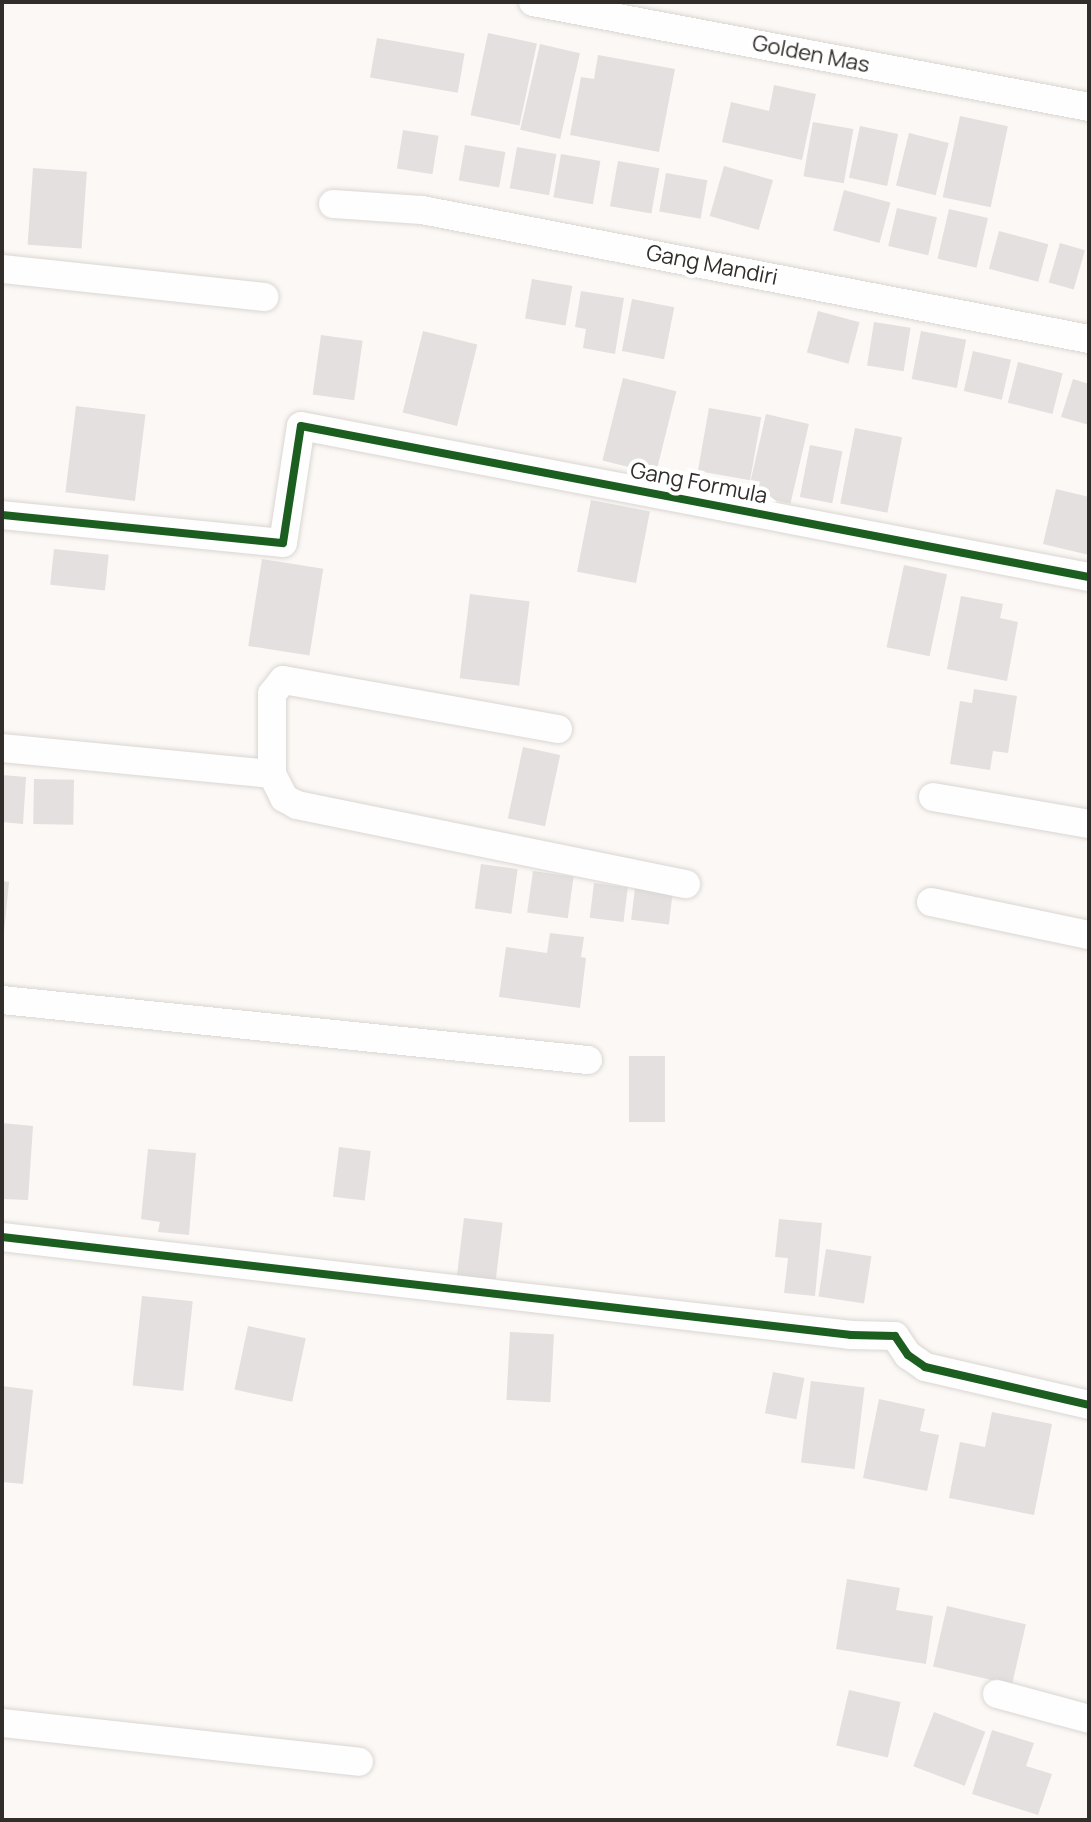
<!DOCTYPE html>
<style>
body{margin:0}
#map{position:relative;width:1091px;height:1822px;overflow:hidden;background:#fcf8f5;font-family:Manrope,sans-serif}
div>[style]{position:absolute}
.building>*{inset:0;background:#e3e0df;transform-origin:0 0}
.roads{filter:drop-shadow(0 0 2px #d9d6d3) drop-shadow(0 0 2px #d9d6d3)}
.minor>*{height:28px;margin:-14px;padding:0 14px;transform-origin:14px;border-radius:14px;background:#fffefe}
.cycleway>*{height:8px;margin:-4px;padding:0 4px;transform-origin:4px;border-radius:4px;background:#1b5e20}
span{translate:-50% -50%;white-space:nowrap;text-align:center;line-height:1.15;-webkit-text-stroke:8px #fff;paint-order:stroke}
.street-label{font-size:22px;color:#312d2b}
.frame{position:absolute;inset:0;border:4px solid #312d2b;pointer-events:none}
</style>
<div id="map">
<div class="building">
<div style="left:488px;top:33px;width:50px;height:84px;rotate:12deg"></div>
<div style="left:377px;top:38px;width:89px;height:40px;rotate:10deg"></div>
<div style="left:540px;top:44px;width:41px;height:88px;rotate:13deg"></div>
<div style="clip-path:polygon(598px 55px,675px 69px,659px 152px,570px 135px,581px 77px,594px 79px)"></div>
<div style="clip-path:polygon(774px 85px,816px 94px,802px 160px,722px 142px,731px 102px,769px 111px)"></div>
<div style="left:960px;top:116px;width:49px;height:83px;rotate:12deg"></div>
<div style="left:813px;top:122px;width:41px;height:55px;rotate:10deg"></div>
<div style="left:860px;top:126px;width:39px;height:53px;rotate:12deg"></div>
<div style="left:403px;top:130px;width:36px;height:39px;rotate:9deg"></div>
<div style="left:909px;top:133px;width:41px;height:54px;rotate:14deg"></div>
<div style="left:465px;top:145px;width:41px;height:36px;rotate:10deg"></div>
<div style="left:517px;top:147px;width:40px;height:42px;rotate:10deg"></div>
<div style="left:561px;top:154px;width:40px;height:44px;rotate:10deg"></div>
<div style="left:618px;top:161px;width:42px;height:46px;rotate:10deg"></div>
<div style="left:724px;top:166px;width:51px;height:52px;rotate:16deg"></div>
<div style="left:33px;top:168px;width:54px;height:77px;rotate:4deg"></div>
<div style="left:666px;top:173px;width:42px;height:39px;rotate:10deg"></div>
<div style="left:844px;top:190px;width:48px;height:42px;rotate:15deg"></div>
<div style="left:897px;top:208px;width:41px;height:39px;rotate:13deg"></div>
<div style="left:949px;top:209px;width:40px;height:51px;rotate:13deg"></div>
<div style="left:999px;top:231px;width:51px;height:39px;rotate:15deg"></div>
<div style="left:1060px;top:243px;width:26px;height:41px;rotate:16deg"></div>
<div style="left:532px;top:279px;width:41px;height:40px;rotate:10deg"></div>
<div style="clip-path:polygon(581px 291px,624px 298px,615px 354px,583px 348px,586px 329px,575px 327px)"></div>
<div style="left:632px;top:299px;width:43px;height:53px;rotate:11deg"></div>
<div style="left:818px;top:311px;width:43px;height:43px;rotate:15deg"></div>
<div style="left:874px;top:322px;width:37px;height:44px;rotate:9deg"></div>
<div style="left:423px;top:331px;width:56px;height:84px;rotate:14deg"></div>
<div style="left:921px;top:331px;width:46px;height:49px;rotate:11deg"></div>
<div style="left:321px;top:335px;width:42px;height:60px;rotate:8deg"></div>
<div style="left:973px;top:351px;width:39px;height:41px;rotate:13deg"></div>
<div style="left:1018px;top:362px;width:46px;height:42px;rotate:14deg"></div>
<div style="left:623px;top:378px;width:55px;height:85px;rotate:14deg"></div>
<div style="clip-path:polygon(1073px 379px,1089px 384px,1089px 425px,1061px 417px)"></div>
<div style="left:76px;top:406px;width:70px;height:87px;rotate:7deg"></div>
<div style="left:709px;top:408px;width:53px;height:64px;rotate:10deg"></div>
<div style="left:766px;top:414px;width:44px;height:82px;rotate:13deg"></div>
<div style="left:855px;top:428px;width:48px;height:77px;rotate:11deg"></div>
<div style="left:810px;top:445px;width:33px;height:53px;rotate:11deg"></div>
<div style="clip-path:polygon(1056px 489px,1089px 497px,1089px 555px,1043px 544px)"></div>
<div style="left:591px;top:500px;width:60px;height:73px;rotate:11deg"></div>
<div style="left:54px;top:549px;width:55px;height:36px;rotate:6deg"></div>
<div style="left:262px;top:559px;width:62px;height:88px;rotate:9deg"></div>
<div style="left:904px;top:565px;width:44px;height:84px;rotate:12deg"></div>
<div style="left:470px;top:594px;width:60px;height:85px;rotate:7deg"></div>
<div style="clip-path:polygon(961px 596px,1003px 604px,1000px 618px,1018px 622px,1007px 681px,947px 669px)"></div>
<div style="clip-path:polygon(974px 689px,1017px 696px,1008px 753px,993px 751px,990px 770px,950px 764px,960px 701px,972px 703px)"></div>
<div style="left:523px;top:747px;width:38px;height:73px;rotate:12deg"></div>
<div style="clip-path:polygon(2px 775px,26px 777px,23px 824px,2px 822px)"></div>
<div style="left:34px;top:779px;width:40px;height:45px;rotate:1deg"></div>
<div style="left:481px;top:864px;width:37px;height:45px;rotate:8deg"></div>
<div style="left:533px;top:871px;width:41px;height:42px;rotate:8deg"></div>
<div style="clip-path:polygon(2px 881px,9px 882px,4px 932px,2px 932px)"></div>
<div style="left:594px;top:883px;width:34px;height:35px;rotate:7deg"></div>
<div style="left:635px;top:888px;width:38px;height:32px;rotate:7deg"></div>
<div style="clip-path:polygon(550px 933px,584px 937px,581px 957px,586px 958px,580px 1008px,499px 997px,506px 947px,547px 953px)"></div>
<div style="left:629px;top:1056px;width:36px;height:66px"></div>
<div style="clip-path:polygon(2px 1123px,33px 1126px,28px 1200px,2px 1199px)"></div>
<div style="left:339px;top:1147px;width:32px;height:50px;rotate:7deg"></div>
<div style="clip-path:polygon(148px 1149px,196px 1153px,189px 1235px,158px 1232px,160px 1222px,141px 1219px)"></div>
<div style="left:464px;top:1218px;width:39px;height:60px;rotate:7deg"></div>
<div style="clip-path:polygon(779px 1219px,822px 1223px,815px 1296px,784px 1293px,788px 1258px,775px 1257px)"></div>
<div style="left:826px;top:1249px;width:46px;height:48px;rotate:9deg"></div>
<div style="left:142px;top:1296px;width:51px;height:90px;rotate:6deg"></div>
<div style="left:248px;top:1326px;width:59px;height:65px;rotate:12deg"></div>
<div style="left:510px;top:1332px;width:44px;height:68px;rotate:3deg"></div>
<div style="left:773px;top:1372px;width:32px;height:42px;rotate:11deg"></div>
<div style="left:811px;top:1381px;width:54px;height:82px;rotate:7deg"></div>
<div style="clip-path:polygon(2px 1386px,33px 1390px,23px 1484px,2px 1482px)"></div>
<div style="clip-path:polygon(879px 1399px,925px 1409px,920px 1431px,939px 1435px,927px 1491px,863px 1478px)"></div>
<div style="clip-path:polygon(992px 1412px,1052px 1424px,1034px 1515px,949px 1498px,960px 1442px,985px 1447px)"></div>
<div style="clip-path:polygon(847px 1579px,900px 1588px,896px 1610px,933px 1616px,926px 1664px,836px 1649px)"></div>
<div style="left:947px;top:1606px;width:81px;height:62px;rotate:13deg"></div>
<div style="left:849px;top:1690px;width:53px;height:57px;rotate:13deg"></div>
<div style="left:934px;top:1712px;width:55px;height:58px;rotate:21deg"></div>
<div style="clip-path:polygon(992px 1730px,1034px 1743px,1026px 1766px,1052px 1774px,1038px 1815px,972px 1794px)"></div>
</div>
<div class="roads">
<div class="minor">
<div style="left:533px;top:2px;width:566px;rotate:10.69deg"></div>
<div style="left:333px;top:204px;width:89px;rotate:3.9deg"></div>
<div style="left:422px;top:210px;width:679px;rotate:10.95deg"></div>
<div style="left:2px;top:269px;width:264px;rotate:6.1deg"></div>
<div style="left:2px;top:515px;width:282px;rotate:5.7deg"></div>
<div style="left:283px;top:543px;width:118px;rotate:-81.3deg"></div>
<div style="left:301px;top:426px;width:802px;rotate:10.85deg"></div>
<div style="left:558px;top:729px;width:279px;rotate:-169.9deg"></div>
<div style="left:283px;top:680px;width:18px;rotate:128deg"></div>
<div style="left:272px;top:694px;width:80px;rotate:90deg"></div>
<div style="left:272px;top:774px;width:27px;rotate:63deg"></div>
<div style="left:284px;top:798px;width:15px;rotate:28deg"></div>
<div style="left:297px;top:805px;width:397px;rotate:11.5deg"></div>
<div style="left:2px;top:748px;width:271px;rotate:5.5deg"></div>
<div style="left:933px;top:797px;width:158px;rotate:9.8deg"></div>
<div style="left:931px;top:902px;width:161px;rotate:11.8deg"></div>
<div style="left:2px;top:1000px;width:589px;rotate:5.85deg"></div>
<div style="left:2px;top:1237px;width:855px;rotate:6.58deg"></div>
<div style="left:851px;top:1335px;width:44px;rotate:1.3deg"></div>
<div style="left:895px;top:1336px;width:23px;rotate:56deg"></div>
<div style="left:908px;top:1355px;width:21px;rotate:35deg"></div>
<div style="left:925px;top:1367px;width:168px;rotate:13deg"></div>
<div style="left:997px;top:1694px;width:95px;rotate:15.2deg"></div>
<div style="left:2px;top:1723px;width:359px;rotate:6.2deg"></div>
</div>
</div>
<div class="cycleway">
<div style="left:2px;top:515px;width:282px;rotate:5.7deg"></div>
<div style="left:283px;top:543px;width:118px;rotate:-81.3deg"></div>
<div style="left:301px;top:426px;width:802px;rotate:10.85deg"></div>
<div style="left:2px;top:1237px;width:855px;rotate:6.58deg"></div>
<div style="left:851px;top:1335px;width:44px;rotate:1.3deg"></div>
<div style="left:895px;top:1336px;width:23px;rotate:56deg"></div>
<div style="left:908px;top:1355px;width:21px;rotate:35deg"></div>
<div style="left:925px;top:1367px;width:168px;rotate:13deg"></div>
</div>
<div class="street-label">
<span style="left:811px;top:54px;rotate:11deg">Golden Mas</span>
<span style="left:712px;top:265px;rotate:11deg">Gang Mandiri</span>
<span style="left:699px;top:483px;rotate:11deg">Gang Formula</span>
</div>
<div class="frame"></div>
</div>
